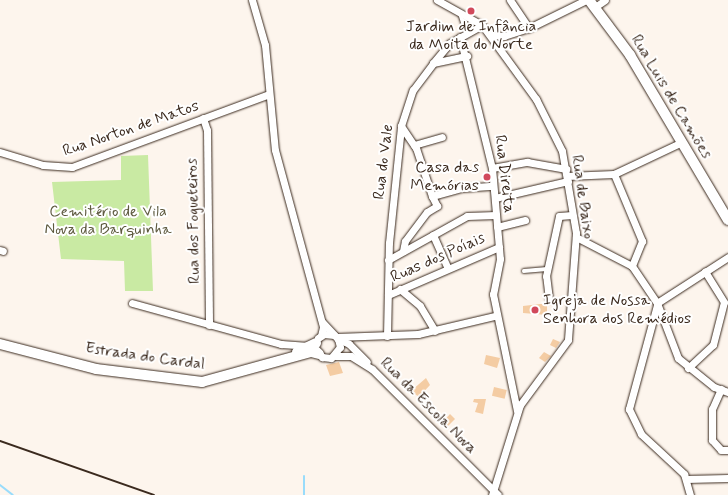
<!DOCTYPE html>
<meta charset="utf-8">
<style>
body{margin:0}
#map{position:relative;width:728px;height:495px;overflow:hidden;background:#fdf5ed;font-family:Mynerve,sans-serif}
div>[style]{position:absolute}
.green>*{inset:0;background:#c9eaa3}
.stream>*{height:2px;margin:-1px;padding:0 1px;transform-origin:1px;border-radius:1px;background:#99dcfb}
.building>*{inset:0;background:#f4cca3;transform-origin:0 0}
.roads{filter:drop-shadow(0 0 1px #3b2a1e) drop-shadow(0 0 1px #3b2a1e)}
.lane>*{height:3.5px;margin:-1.75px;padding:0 1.75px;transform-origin:1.75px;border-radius:1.75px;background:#fff}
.street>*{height:7px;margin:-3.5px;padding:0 3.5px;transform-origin:3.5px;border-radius:3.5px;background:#fff}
.secondary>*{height:10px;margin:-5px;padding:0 5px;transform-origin:5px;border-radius:5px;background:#fff}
.rail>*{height:2px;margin:-1px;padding:0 1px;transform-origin:1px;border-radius:1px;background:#3b2a1e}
.dots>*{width:11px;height:11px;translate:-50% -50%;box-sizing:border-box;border:2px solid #fff;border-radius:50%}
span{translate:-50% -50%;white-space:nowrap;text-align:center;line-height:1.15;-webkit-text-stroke:4px #fff;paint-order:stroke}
.poi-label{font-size:16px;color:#3b2a1e}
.right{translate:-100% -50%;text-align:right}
.left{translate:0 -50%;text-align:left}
.street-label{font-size:16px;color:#3b2a1e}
.park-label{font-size:16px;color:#5e5a3f}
</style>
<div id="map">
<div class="green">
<div style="clip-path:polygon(148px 155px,153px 291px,125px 291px,124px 261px,61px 259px,52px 182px,121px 180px,121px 156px)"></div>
</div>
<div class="stream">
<div style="left:304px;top:476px;width:19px;rotate:90deg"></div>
<div style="left:0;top:485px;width:16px;rotate:38deg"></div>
</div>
<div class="building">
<div style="clip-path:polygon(540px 304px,547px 304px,547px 315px,523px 313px,523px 306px)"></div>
<div style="clip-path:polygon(553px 339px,560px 342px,556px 348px,550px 345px)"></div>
<div style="clip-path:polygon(544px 352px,551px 356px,545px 362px,539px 358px)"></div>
<div style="clip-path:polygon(486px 355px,500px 358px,497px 368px,484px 364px)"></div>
<div style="clip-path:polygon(339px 362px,343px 373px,330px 376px,326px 365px)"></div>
<div style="clip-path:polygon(426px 378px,430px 385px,419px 397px,411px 391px)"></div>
<div style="left:494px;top:387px;width:13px;height:9px;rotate:13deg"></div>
<div style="clip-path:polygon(474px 399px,486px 399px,483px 414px,475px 412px,478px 403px,473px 402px)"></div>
<div style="clip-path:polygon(450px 414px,455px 419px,447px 427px,442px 423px)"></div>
</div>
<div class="roads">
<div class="lane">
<div style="left:461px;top:15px;width:19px;rotate:72deg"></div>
<div style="left:524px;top:271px;width:23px;rotate:-5deg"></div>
</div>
<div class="street">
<div style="left:252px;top:0;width:47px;rotate:73.9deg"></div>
<div style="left:265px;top:45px;width:105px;rotate:84.6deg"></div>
<div style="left:275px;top:150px;width:183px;rotate:74.8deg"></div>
<div style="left:323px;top:327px;width:9px;rotate:103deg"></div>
<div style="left:437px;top:0;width:51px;rotate:29.1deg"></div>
<div style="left:482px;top:25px;width:92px;rotate:53.9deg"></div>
<div style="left:536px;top:99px;width:58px;rotate:63.4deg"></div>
<div style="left:562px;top:151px;width:83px;rotate:80.3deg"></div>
<div style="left:576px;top:233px;width:107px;rotate:94.3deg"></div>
<div style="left:568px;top:340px;width:81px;rotate:126.4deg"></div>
<div style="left:520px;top:405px;width:94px;rotate:107.3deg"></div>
<div style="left:510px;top:0;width:34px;rotate:56deg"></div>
<div style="left:595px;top:7px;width:12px;rotate:-35deg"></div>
<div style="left:491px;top:35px;width:13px;rotate:4deg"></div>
<div style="left:504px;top:36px;width:26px;rotate:-18deg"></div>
<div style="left:529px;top:28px;width:64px;rotate:-26.2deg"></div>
<div style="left:460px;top:37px;width:135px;rotate:76.3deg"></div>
<div style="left:492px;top:168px;width:91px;rotate:85deg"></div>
<div style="left:500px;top:259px;width:36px;rotate:101deg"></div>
<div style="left:493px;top:294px;width:119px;rotate:78.4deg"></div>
<div style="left:433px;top:63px;width:35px;rotate:-12deg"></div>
<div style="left:203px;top:118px;width:13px;rotate:72deg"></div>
<div style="left:207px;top:130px;width:195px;rotate:89.4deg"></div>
<div style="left:401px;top:126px;width:27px;rotate:56deg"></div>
<div style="left:416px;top:148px;width:51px;rotate:71.6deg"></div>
<div style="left:432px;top:196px;width:30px;rotate:-15deg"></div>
<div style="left:461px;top:188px;width:32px;rotate:-4deg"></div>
<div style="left:414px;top:145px;width:29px;rotate:-16deg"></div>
<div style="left:0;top:152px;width:45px;rotate:16.8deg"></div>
<div style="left:43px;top:165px;width:29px;rotate:4deg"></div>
<div style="left:72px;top:167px;width:210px;rotate:-20.3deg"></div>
<div style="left:492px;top:168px;width:36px;rotate:-10deg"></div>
<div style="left:527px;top:162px;width:40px;rotate:10deg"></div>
<div style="left:614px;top:174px;width:73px;rotate:67.3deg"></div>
<div style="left:642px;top:241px;width:27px;rotate:112deg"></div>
<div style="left:567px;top:176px;width:47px;rotate:-2.4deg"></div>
<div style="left:614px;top:174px;width:75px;rotate:-25.2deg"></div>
<div style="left:495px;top:198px;width:75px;rotate:-13.1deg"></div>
<div style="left:497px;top:227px;width:29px;rotate:-14deg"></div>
<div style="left:433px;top:235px;width:34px;rotate:66deg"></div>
<div style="left:576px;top:237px;width:63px;rotate:27.4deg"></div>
<div style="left:632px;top:266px;width:45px;rotate:56deg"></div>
<div style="left:657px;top:303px;width:59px;rotate:69.1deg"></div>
<div style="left:678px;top:358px;width:46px;rotate:38.9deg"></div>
<div style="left:714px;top:387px;width:15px;rotate:20deg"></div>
<div style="left:0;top:250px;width:3px;rotate:18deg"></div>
<div style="left:403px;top:251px;width:10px;rotate:-79deg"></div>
<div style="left:405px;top:241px;width:36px;rotate:-53deg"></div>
<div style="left:427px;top:212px;width:12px;rotate:-31deg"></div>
<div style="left:437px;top:206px;width:11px;rotate:-117deg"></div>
<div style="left:388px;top:260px;width:90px;rotate:-29.1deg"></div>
<div style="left:467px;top:216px;width:29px;rotate:-2deg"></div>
<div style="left:400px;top:289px;width:26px;rotate:40deg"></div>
<div style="left:420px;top:306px;width:29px;rotate:59deg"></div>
<div style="left:388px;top:295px;width:121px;rotate:-23.4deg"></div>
<div style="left:549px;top:299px;width:23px;rotate:-97deg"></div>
<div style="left:546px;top:276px;width:61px;rotate:-77.8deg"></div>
<div style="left:559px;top:216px;width:13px;rotate:-4deg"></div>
<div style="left:132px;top:303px;width:155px;rotate:15.4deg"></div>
<div style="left:281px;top:344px;width:27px;rotate:4deg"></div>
<div style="left:657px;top:303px;width:85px;rotate:-32.9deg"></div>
<div style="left:657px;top:305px;width:108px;rotate:105.1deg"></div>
<div style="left:629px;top:409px;width:28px;rotate:64deg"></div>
<div style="left:641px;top:434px;width:59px;rotate:42.9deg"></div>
<div style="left:684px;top:474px;width:22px;rotate:74deg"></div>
<div style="left:387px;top:336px;width:93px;rotate:-88.8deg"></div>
<div style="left:389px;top:243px;width:118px;rotate:-84.1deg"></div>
<div style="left:401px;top:126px;width:38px;rotate:-72deg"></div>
<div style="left:413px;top:90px;width:34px;rotate:-53deg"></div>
<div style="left:433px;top:63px;width:26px;rotate:-50deg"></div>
<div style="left:450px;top:43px;width:37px;rotate:-29deg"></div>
<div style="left:337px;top:337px;width:81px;rotate:-2.1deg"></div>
<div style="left:418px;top:334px;width:79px;rotate:-13.2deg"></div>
<div style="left:318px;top:338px;width:7px;rotate:-34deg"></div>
<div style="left:324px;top:334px;width:10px;rotate:6deg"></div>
<div style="left:338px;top:339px;width:12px;rotate:24deg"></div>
<div style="left:349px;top:344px;width:25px;rotate:45deg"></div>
<div style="left:317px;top:350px;width:9px;rotate:54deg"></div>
<div style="left:322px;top:357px;width:9px;rotate:6deg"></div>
<div style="left:331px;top:358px;width:14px;rotate:-51deg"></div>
<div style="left:340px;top:347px;width:8px;rotate:-104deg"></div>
<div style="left:338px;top:339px;width:23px;rotate:-133deg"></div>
<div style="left:335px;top:356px;width:16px"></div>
<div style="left:351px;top:356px;width:25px;rotate:32deg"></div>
<div style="left:372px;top:369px;width:178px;rotate:45deg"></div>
<div style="left:688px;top:368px;width:34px;rotate:-43deg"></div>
<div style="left:713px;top:345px;width:44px;rotate:-75.7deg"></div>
<div style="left:724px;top:302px;width:36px;rotate:-122deg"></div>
<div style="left:721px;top:389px;width:22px;rotate:114deg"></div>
<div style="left:712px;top:409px;width:31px;rotate:90deg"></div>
<div style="left:712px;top:440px;width:13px;rotate:48deg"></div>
<div style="left:721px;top:450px;width:7px"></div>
<div style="left:686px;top:479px;width:42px;rotate:-1.4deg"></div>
</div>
<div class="secondary">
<div style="left:589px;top:0;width:69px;rotate:53.3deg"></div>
<div style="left:630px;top:55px;width:192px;rotate:59.3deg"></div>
<div style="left:0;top:344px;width:99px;rotate:14.6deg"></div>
<div style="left:96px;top:369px;width:107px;rotate:7deg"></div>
<div style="left:202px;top:382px;width:113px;rotate:-15.4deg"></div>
<div style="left:311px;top:352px;width:8px;rotate:14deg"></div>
<div style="left:297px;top:352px;width:21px;rotate:-25deg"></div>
</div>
</div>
<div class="rail">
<div style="left:0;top:441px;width:163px;rotate:19.3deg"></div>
</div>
<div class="dots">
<div style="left:471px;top:11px;background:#d1495b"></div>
<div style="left:487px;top:177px;background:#d1495b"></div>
<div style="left:535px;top:310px;background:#d1495b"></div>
</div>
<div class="poi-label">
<span style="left:471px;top:36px">Jardim de Infância<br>da Moita do Norte</span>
<span class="right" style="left:479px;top:177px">Casa das<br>Memórias</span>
<span class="left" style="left:543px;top:310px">Igreja de Nossa<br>Senhora dos Remédios</span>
</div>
<div class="street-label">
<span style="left:671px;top:97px;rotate:59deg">Rua Luis de Camões</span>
<span style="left:131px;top:129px;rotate:-19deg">Rua Norton de Matos</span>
<span style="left:384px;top:162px;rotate:-83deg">Rua do Vale</span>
<span style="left:504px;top:174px;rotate:83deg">Rua Direita</span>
<span style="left:582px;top:197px;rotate:82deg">Rua de Baixo</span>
<span style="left:194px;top:221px;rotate:-91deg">Rua dos Fogueteiros</span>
<span style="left:438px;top:258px;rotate:-24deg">Ruas dos Poíais</span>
<span style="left:145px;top:357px;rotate:8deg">Estrada do Cardal</span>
<span style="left:428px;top:406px;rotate:45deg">Rua da Escola Nova</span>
</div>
<div class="park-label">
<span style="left:108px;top:221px">Cemitério de Vila<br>Nova da Barquinha</span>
</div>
</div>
